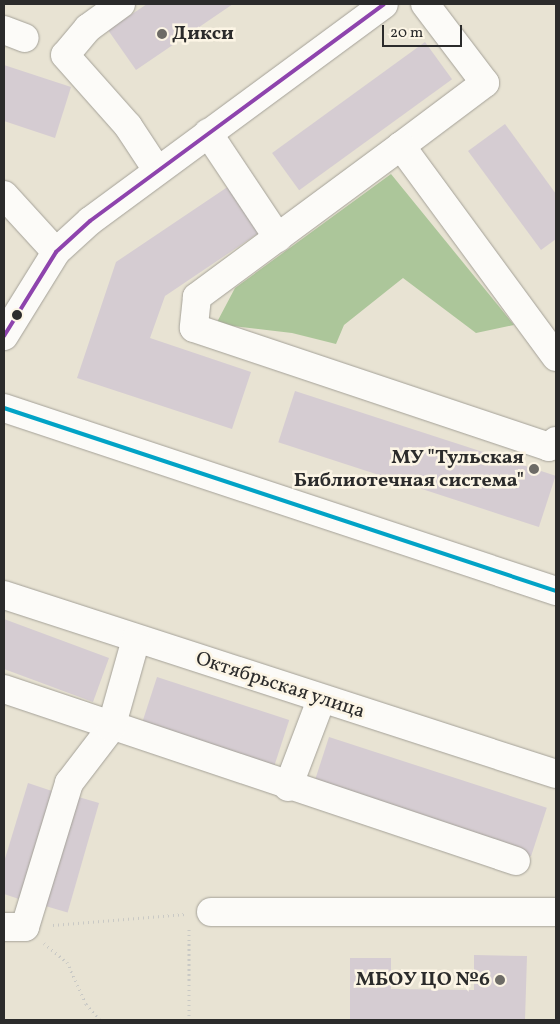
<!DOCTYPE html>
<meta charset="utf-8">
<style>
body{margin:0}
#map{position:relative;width:560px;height:1024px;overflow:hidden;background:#e8e3d3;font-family:Vollkorn,serif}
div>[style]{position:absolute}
.forest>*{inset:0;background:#acc69a}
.building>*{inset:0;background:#d5ccd2;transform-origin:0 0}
.path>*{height:3px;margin-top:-1.5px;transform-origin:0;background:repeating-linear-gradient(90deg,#c9c9c5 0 1px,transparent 0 5px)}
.roads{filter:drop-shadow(0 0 1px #a4a198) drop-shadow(0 0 1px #a4a198)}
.minor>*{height:28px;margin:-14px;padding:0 14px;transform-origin:14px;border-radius:14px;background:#fcfbf8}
.bus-1>*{height:4px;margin:-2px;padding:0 2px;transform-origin:2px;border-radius:2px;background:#8e44ad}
.bus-2>*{height:4px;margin:-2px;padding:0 2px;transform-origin:2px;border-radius:2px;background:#02a3c6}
.dots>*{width:14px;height:14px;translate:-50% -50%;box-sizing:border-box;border:2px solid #fcf5e5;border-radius:50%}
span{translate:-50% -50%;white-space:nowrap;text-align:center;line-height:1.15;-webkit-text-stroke:5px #fcf5e5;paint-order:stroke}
.poi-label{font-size:20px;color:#2b2b2b;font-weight:700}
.left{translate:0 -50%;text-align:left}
.right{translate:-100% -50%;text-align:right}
.street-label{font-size:20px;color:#2b2b2b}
.frame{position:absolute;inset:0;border:5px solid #2b2b2b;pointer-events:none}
.scale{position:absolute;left:382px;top:25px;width:80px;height:22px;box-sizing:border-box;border:2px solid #2b2b2b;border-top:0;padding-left:6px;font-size:15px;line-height:18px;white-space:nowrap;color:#2b2b2b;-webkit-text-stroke:4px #fcf5e5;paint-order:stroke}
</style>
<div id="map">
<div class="forest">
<div style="clip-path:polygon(391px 174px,514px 325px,476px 333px,403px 278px,344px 325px,336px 344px,292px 333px,216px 324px,235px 288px)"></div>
</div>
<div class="building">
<div style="clip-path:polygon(147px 4px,233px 4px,136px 70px,108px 30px)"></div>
<div style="left:425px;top:42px;width:46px;height:189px;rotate:54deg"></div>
<div style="clip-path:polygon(4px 65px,71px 87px,55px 138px,4px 121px)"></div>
<div style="clip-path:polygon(505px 124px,556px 194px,556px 239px,541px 250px,468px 151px)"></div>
<div style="clip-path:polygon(229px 186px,260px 232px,165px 296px,150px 338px,251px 372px,232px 429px,77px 378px,116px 262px)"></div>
<div style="left:295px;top:391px;width:274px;height:54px;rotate:18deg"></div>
<div style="clip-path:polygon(4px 619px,109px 658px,93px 702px,4px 669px)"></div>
<div style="left:157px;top:677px;width:139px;height:52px;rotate:18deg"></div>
<div style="left:329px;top:737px;width:229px;height:51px;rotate:18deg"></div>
<div style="clip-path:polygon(28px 783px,52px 791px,19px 899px,4px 894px,4px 862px)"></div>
<div style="left:75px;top:796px;width:25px;height:114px;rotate:16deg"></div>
<div style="clip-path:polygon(474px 955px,527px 956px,525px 1020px,350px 1020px,350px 958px,391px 958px,391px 989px,474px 990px)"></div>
</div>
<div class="path">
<div style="left:53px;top:925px;width:133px;rotate:-4.7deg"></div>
<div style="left:44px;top:943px;width:30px;rotate:40deg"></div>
<div style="left:67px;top:962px;width:46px;rotate:65.7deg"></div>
<div style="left:86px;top:1004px;width:21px;rotate:49deg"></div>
<div style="left:189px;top:1020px;width:92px;rotate:-90deg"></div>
</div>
<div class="roads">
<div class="minor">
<div style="left:121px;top:4px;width:41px;rotate:144deg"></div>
<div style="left:88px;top:28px;width:35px;rotate:130deg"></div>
<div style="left:65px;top:55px;width:95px;rotate:48.4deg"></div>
<div style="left:128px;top:126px;width:53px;rotate:56.6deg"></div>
<div style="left:4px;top:30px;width:22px;rotate:21deg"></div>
<div style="left:208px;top:133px;width:126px;rotate:56.3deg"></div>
<div style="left:401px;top:146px;width:105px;rotate:-36.9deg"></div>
<div style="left:485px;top:83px;width:99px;rotate:-127.2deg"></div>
<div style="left:4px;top:195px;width:77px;rotate:47.6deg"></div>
<div style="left:4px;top:336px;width:99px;rotate:-58.2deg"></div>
<div style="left:56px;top:252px;width:46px;rotate:-42.4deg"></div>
<div style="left:90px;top:221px;width:365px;rotate:-36.4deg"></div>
<div style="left:556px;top:357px;width:262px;rotate:-126.3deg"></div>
<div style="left:401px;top:146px;width:254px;rotate:143.5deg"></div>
<div style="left:197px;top:297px;width:31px;rotate:96deg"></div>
<div style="left:194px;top:328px;width:374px;rotate:18.5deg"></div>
<div style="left:549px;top:447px;width:9px;rotate:-41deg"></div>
<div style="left:4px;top:408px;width:582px;rotate:18.34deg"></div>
<div style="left:4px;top:595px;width:580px;rotate:17.97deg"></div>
<div style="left:4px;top:689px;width:540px;rotate:18.57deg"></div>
<div style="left:288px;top:787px;width:93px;rotate:-69.2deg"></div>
<div style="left:211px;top:912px;width:345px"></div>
<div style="left:4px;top:927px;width:21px"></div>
<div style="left:25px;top:927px;width:151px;rotate:-73deg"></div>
<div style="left:69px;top:783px;width:69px;rotate:-52.6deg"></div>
<div style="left:111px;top:728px;width:92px;rotate:-74.3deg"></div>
</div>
</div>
<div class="bus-1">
<div style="left:4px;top:336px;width:99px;rotate:-58.2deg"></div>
<div style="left:56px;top:252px;width:46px;rotate:-42.4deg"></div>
<div style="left:90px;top:221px;width:365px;rotate:-36.4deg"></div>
</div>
<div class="bus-2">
<div style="left:4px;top:408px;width:582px;rotate:18.34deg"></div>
</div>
<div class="dots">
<div style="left:162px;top:34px;background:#6d6b66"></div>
<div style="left:17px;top:315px;background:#2b2b2b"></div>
<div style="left:534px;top:469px;background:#6d6b66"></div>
<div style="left:500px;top:980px;background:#6d6b66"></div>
</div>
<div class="poi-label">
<span class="left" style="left:172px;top:34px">Дикси</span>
<span class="right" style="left:524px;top:470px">МУ "Тульская<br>Библиотечная система"</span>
<span class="right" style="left:490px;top:980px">МБОУ ЦО №6</span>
</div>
<div class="street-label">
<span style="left:280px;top:686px;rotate:18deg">Октябрьская улица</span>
</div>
<div class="frame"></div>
<div class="scale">20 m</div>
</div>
